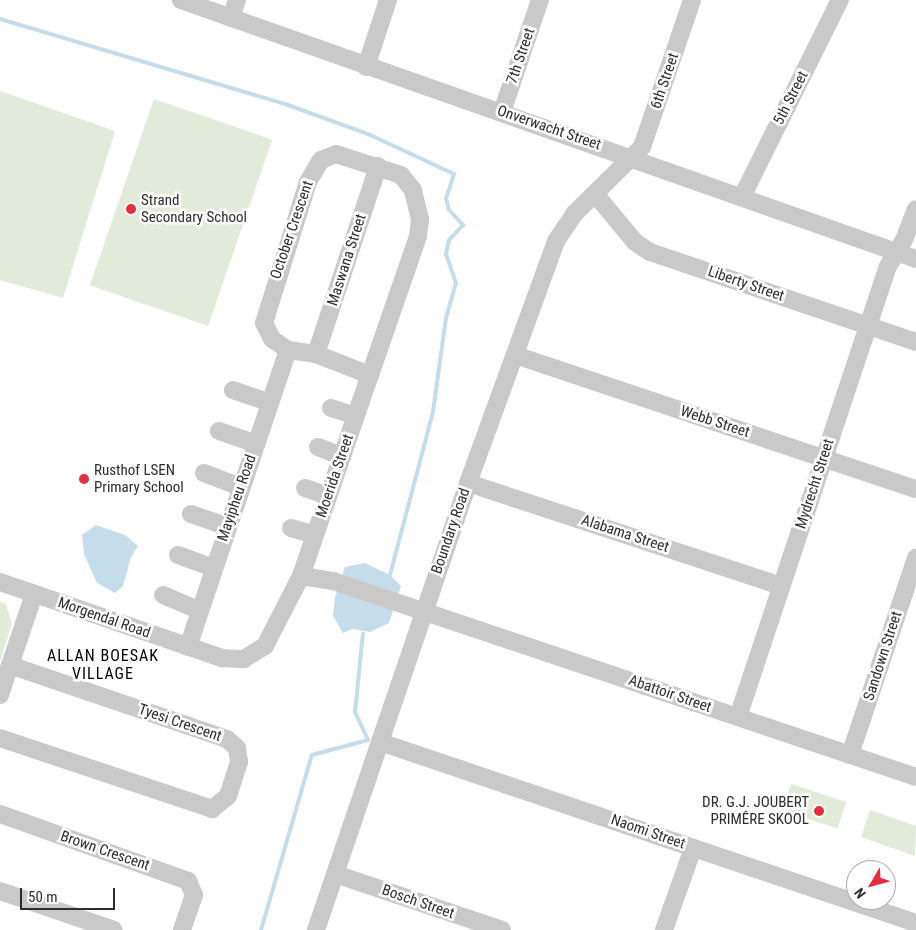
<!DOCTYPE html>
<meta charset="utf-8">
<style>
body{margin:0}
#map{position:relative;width:916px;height:930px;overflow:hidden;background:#fff;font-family:"Roboto Condensed",sans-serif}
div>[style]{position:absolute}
.green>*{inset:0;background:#e2ead9;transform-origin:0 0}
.water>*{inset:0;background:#c5dcea}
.stream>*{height:4px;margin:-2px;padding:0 2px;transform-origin:2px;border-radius:2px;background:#c5dcea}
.minor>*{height:18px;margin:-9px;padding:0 9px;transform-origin:9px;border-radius:9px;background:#c9c9c9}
.dots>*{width:14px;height:14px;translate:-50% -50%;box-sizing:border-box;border:2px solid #fff;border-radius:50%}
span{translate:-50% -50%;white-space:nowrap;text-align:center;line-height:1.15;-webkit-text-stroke:5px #fff;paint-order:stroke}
.street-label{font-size:15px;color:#2c2c2c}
.poi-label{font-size:15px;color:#2c2c2c}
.left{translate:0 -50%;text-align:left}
.right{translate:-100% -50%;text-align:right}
.neighbourhood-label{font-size:16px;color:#000;letter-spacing:1px}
.north{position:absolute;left:846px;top:860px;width:50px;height:50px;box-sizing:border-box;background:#fff;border:1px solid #ababab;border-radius:50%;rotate:233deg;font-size:14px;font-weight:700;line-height:20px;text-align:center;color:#2c2c2c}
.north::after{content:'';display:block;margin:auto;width:18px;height:22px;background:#e42d3f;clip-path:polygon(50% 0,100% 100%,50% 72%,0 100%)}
.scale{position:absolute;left:20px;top:888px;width:95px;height:22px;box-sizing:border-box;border:2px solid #2c2c2c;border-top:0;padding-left:6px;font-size:15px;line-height:18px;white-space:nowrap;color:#2c2c2c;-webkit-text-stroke:4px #fff;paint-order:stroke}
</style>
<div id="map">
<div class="green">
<div style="clip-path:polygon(0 91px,115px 131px,63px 298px,0 280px)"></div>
<div style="left:154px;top:99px;width:125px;height:197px;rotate:19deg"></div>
<div style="clip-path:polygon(0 602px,6px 604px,12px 624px,0 661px)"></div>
<div style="left:791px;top:784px;width:58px;height:28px;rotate:18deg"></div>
<div style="clip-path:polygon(870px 810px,916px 826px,915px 856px,861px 837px)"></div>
</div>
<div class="water">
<div style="clip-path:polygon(96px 525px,125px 535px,138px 546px,131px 557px,123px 586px,115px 593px,97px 583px,84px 554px,82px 535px)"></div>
<div style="clip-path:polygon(365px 563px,390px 575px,401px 586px,389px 623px,370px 632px,352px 629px,343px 633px,333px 616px,335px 597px,345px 567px)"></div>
</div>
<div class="stream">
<div style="left:0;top:19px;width:297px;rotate:16.6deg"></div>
<div style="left:285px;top:104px;width:88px;rotate:19.9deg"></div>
<div style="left:368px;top:134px;width:95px;rotate:24.9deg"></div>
<div style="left:454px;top:174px;width:25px;rotate:108deg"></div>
<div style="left:446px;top:198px;width:12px;rotate:76deg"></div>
<div style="left:449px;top:210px;width:21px;rotate:47deg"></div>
<div style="left:463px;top:225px;width:21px;rotate:133deg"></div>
<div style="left:449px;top:240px;width:14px;rotate:102deg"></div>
<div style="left:446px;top:254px;width:31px;rotate:71deg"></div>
<div style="left:456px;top:283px;width:36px;rotate:106deg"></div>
<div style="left:446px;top:318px;width:95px;rotate:97.9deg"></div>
<div style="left:433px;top:412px;width:169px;rotate:104.8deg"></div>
<div style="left:261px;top:930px;width:182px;rotate:-73.8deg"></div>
<div style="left:312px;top:755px;width:58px;rotate:-15deg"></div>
<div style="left:368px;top:740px;width:31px;rotate:-115deg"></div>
<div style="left:355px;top:712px;width:79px;rotate:-84.2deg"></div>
</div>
<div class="minor">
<div style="left:181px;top:0;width:779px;rotate:19.41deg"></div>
<div style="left:231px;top:18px;width:19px;rotate:-72deg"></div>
<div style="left:366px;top:67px;width:71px;rotate:-71.8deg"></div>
<div style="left:502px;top:112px;width:118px;rotate:-71.3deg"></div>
<div style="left:596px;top:195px;width:61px;rotate:50.3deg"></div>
<div style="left:635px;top:242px;width:18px;rotate:34deg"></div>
<div style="left:650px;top:252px;width:281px;rotate:18.7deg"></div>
<div style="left:742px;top:197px;width:220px;rotate:-63.6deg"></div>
<div style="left:316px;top:354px;width:198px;rotate:-71.7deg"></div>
<div style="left:515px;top:355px;width:423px;rotate:18.5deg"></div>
<div style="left:233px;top:390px;width:39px;rotate:19deg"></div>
<div style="left:331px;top:408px;width:26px;rotate:18deg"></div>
<div style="left:219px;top:431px;width:39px;rotate:19deg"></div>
<div style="left:318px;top:447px;width:26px;rotate:21deg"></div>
<div style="left:204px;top:473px;width:40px;rotate:21deg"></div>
<div style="left:468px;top:483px;width:330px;rotate:18.2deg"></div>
<div style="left:305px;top:488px;width:24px;rotate:19deg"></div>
<div style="left:191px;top:514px;width:39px;rotate:19deg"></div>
<div style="left:291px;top:528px;width:25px;rotate:16deg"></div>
<div style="left:178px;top:555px;width:37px;rotate:20deg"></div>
<div style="left:301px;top:576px;width:32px;rotate:9deg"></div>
<div style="left:333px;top:581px;width:615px;rotate:18.58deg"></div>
<div style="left:0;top:582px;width:235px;rotate:18.9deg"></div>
<div style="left:222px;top:658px;width:22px;rotate:3deg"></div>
<div style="left:244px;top:659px;width:25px;rotate:-32deg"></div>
<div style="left:265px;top:646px;width:79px;rotate:-62.8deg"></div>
<div style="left:301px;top:576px;width:213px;rotate:-71.1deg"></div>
<div style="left:370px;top:375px;width:147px;rotate:-70.9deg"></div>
<div style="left:418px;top:236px;width:17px;rotate:-83deg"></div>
<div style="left:420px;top:219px;width:30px;rotate:-104deg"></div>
<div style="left:413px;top:190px;width:19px;rotate:-129deg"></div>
<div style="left:401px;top:175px;width:68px;rotate:-162.1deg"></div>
<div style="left:336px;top:154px;width:16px;rotate:158deg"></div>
<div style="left:321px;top:160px;width:26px;rotate:121deg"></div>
<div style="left:308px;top:182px;width:148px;rotate:107.3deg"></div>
<div style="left:264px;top:323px;width:18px;rotate:63deg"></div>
<div style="left:272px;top:339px;width:19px;rotate:35deg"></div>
<div style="left:288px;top:350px;width:28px;rotate:8deg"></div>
<div style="left:316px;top:354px;width:58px;rotate:21.3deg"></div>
<div style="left:163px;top:595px;width:39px;rotate:23deg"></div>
<div style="left:188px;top:647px;width:313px;rotate:-71.4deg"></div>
<div style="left:0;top:695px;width:107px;rotate:-71.4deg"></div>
<div style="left:738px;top:717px;width:473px;rotate:-71.6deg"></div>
<div style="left:887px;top:268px;width:33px;rotate:-59deg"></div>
<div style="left:904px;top:240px;width:33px;rotate:-69deg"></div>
<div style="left:0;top:738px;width:224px;rotate:18.5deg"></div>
<div style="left:212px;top:809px;width:21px;rotate:-39deg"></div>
<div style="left:228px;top:796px;width:36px;rotate:-72deg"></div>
<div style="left:239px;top:762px;width:14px;rotate:-98deg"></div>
<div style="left:237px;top:748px;width:13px;rotate:-138deg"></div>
<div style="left:227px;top:739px;width:229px;rotate:-161.2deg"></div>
<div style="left:380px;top:742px;width:566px;rotate:18.66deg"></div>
<div style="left:850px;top:755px;width:208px;rotate:-71.5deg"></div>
<div style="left:0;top:814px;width:200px;rotate:19.6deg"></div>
<div style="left:188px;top:881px;width:15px;rotate:67deg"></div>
<div style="left:194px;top:895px;width:37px;rotate:109deg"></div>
<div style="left:335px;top:874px;width:176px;rotate:18.5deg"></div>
<div style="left:0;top:891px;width:120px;rotate:18.9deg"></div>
<div style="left:316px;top:930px;width:472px;rotate:-71.2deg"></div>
<div style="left:468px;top:483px;width:258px;rotate:-70deg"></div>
<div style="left:556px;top:241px;width:32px;rotate:-56deg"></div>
<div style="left:574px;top:214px;width:95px;rotate:-44.6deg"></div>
<div style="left:642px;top:147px;width:155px;rotate:-71.2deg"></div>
<div style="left:664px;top:930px;width:87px;rotate:-70.5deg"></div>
</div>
<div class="dots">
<div style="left:131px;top:209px;background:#e42d3f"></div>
<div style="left:84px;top:479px;background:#e42d3f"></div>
<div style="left:819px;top:811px;background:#e42d3f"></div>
</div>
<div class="street-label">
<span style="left:521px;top:56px;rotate:-71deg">7th Street</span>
<span style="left:665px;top:81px;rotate:-71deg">6th Street</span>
<span style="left:791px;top:98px;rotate:-63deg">5th Street</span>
<span style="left:549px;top:128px;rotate:19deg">Onverwacht Street</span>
<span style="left:292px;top:230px;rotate:-71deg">October Crescent</span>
<span style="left:347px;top:260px;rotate:-72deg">Maswana Street</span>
<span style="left:746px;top:284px;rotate:19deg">Liberty Street</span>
<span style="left:715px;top:422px;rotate:18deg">Webb Street</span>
<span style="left:335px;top:476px;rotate:-71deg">Moerida Street</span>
<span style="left:815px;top:484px;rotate:-72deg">Mydrecht Street</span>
<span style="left:237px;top:498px;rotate:-71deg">Mayipheu Road</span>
<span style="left:451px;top:531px;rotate:-71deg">Boundary Road</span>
<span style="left:625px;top:534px;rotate:18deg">Alabama Street</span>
<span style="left:104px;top:618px;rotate:19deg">Morgendal Road</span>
<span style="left:883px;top:656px;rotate:-72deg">Sandown Street</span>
<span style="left:670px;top:694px;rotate:19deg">Abattoir Street</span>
<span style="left:180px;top:723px;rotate:19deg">Tyesi Crescent</span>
<span style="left:648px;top:832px;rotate:19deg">Naomi Street</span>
<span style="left:105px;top:851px;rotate:19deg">Brown Crescent</span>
<span style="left:418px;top:902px;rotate:19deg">Bosch Street</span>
</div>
<div class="poi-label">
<span class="left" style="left:141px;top:209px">Strand<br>Secondary School</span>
<span class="left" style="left:94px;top:479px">Rusthof LSEN<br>Primary School</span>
<span class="right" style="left:809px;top:811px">DR. G.J. JOUBERT<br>PRIMÊRE SKOOL</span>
</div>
<div class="neighbourhood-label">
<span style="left:103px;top:665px">ALLAN BOESAK<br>VILLAGE</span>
</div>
<div class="north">N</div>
<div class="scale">50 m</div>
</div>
